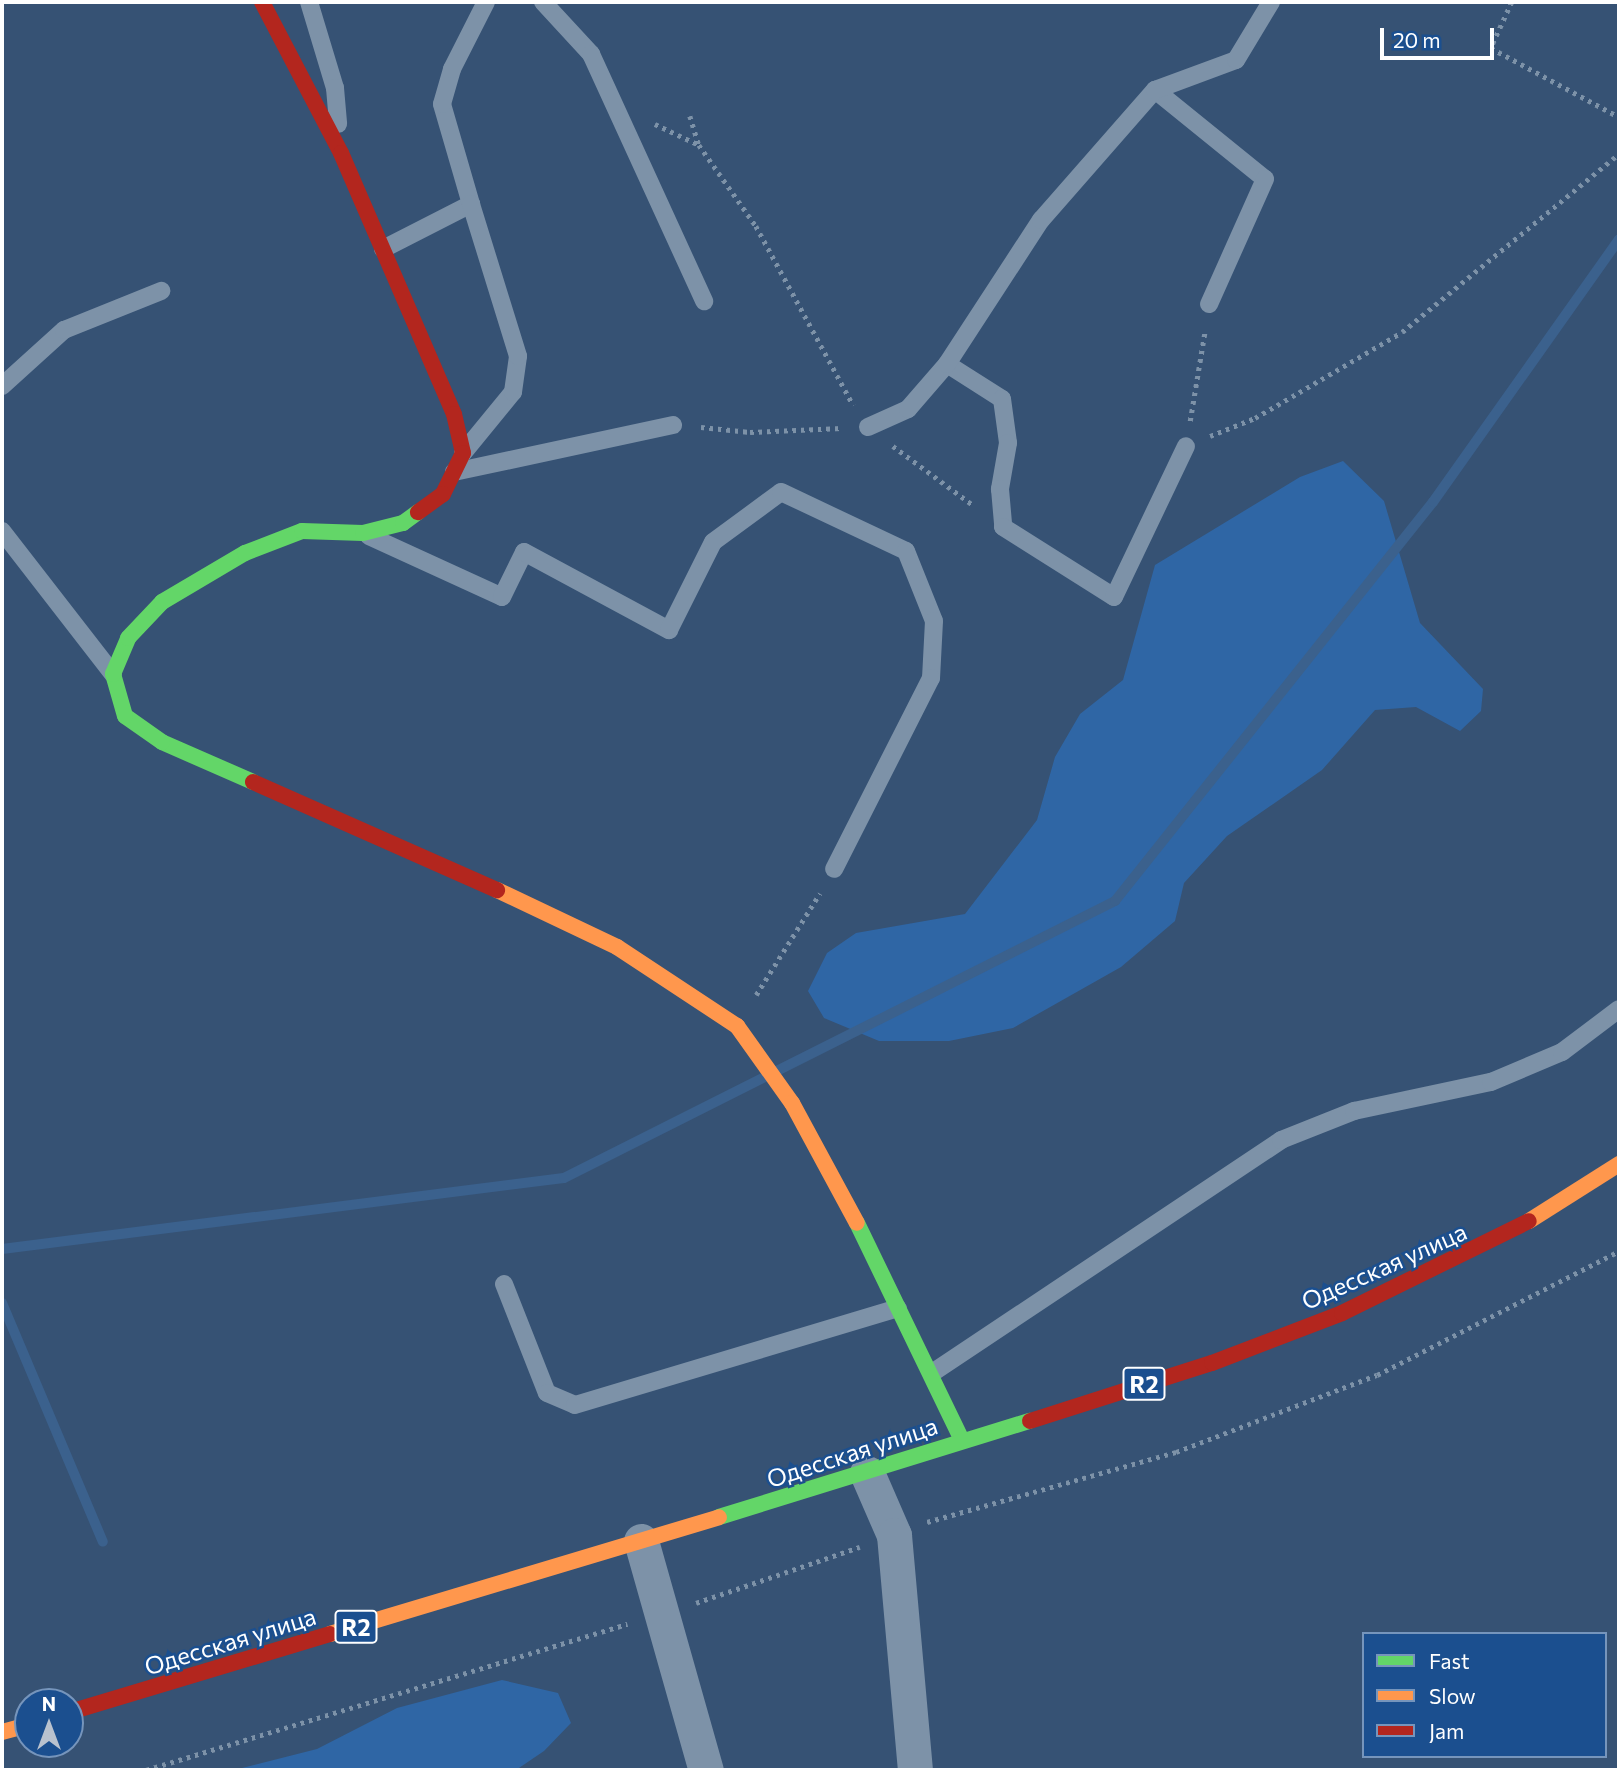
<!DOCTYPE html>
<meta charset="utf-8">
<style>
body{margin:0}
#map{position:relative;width:1621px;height:1772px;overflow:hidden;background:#365274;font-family:Commissioner,sans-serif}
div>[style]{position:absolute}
.green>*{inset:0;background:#2f66a5}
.stream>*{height:10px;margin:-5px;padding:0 5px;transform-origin:5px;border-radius:5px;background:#3b618d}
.path>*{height:4.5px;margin-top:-2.25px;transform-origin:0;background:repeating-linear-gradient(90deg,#7d92a8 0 3.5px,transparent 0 8.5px)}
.lane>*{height:18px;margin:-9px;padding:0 9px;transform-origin:9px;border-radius:9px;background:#7d92a8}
.street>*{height:35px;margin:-17.5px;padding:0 17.5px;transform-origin:17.5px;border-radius:17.5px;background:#7d92a8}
.fast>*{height:16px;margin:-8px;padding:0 8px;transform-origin:8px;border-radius:8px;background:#63d668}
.slow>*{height:16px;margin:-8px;padding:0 8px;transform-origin:8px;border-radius:8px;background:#ff974d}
.jam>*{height:16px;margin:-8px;padding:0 8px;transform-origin:8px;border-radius:8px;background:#b3261e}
span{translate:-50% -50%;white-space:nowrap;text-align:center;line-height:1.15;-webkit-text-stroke:5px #1b4f8f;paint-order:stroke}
.shield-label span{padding:2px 5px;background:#1b4f8f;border:2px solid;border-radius:5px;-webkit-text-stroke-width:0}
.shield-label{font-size:23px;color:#fff;font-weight:700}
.street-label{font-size:24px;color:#fff}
.frame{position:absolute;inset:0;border:4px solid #fff;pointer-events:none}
.legend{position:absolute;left:1362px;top:1632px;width:245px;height:126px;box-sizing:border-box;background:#1b4f8f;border:2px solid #7695bc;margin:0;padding:9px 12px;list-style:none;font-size:21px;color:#fff}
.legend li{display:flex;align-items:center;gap:14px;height:35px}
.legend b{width:35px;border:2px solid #7695bc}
.north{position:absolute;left:14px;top:1688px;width:70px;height:70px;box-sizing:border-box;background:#1b4f8f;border:2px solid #7695bc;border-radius:50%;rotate:0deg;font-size:19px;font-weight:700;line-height:28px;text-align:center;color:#fff}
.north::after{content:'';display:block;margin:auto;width:24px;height:32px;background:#b9c2ce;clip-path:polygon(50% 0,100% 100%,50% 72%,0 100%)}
.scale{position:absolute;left:1380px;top:28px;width:114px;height:32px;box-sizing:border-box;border:4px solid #fff;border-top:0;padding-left:9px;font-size:21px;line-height:24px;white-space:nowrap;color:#fff;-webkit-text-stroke:5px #1b4f8f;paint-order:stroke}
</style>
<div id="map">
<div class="green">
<div style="clip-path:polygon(1343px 461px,1384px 501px,1420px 623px,1483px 689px,1481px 711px,1460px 731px,1416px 707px,1375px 710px,1322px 770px,1227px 836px,1184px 883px,1175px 921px,1121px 967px,1013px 1028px,949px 1041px,879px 1041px,824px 1018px,808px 991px,827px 953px,856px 933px,965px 914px,1037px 820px,1055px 757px,1080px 714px,1123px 680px,1155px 565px,1300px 477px)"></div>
<div style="clip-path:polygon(502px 1680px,558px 1693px,571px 1723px,544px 1751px,516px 1770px,234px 1770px,317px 1749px,397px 1708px)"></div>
</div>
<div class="stream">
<div style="left:2px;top:1249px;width:566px;rotate:-7.2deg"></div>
<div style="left:564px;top:1178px;width:617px;rotate:-26.69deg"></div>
<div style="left:1115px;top:901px;width:510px;rotate:-51.45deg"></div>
<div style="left:1433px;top:502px;width:322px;rotate:-54.7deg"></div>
<div style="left:2px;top:1303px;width:259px;rotate:67.1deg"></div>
</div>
<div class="path">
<div style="left:1512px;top:2px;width:51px;rotate:114.5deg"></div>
<div style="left:1491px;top:48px;width:145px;rotate:28.3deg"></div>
<div style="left:690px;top:116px;width:30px;rotate:73deg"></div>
<div style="left:655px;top:124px;width:49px;rotate:25.5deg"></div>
<div style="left:699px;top:145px;width:99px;rotate:54.9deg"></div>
<div style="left:756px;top:226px;width:204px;rotate:61.5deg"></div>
<div style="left:1190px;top:421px;width:92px;rotate:-80.6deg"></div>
<div style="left:701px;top:427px;width:49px;rotate:5.8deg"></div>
<div style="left:750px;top:432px;width:92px;rotate:-2.5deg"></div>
<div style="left:1210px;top:436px;width:48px;rotate:-21.8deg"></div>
<div style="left:1255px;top:418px;width:170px;rotate:-30.3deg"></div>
<div style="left:1402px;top:332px;width:281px;rotate:-39.4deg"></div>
<div style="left:893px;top:446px;width:99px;rotate:36.4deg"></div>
<div style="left:756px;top:995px;width:120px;rotate:-57.9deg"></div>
<div style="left:927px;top:1522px;width:259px;rotate:-15.7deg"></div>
<div style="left:1176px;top:1452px;width:215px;rotate:-21deg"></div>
<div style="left:1377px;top:1375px;width:272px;rotate:-27.1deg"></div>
<div style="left:696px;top:1603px;width:173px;rotate:-18.9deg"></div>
<div style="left:146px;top:1770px;width:503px;rotate:-16.88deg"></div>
</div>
<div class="lane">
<div style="left:309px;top:2px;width:90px;rotate:73.2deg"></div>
<div style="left:335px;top:88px;width:36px;rotate:85deg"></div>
<div style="left:543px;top:2px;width:71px;rotate:47.3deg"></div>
<div style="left:591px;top:54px;width:272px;rotate:65.4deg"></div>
<div style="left:1155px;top:90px;width:141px;rotate:39deg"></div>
<div style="left:1265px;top:179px;width:137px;rotate:114.1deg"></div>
<div style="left:383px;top:249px;width:99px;rotate:-27.1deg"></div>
<div style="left:471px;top:204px;width:104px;rotate:-106.2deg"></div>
<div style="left:442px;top:104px;width:36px;rotate:-74deg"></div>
<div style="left:452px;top:69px;width:75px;rotate:-63.1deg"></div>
<div style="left:947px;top:364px;width:65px;rotate:32.5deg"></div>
<div style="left:1002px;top:399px;width:44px;rotate:82.2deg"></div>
<div style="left:1008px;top:443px;width:47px;rotate:99.9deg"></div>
<div style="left:1000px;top:489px;width:38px;rotate:85deg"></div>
<div style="left:1003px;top:527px;width:131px;rotate:32.2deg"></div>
<div style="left:1114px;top:597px;width:167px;rotate:-64.5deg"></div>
<div style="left:2px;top:386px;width:84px;rotate:-42.1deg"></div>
<div style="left:64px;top:330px;width:105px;rotate:-21.9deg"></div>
<div style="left:868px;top:427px;width:44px;rotate:-24.2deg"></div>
<div style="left:908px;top:409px;width:60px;rotate:-49.1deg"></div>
<div style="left:947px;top:364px;width:172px;rotate:-56.9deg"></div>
<div style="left:1041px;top:220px;width:173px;rotate:-48.8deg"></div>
<div style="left:1155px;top:90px;width:86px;rotate:-20.3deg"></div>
<div style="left:1236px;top:60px;width:68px;rotate:-58.9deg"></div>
<div style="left:463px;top:453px;width:79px;rotate:-50.7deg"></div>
<div style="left:513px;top:392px;width:36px;rotate:-82deg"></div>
<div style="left:518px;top:356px;width:159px;rotate:-107.2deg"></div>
<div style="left:454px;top:472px;width:224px;rotate:-12.1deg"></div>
<div style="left:2px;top:531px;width:181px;rotate:52.2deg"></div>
<div style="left:369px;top:536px;width:146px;rotate:24.6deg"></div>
<div style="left:502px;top:597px;width:50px;rotate:-63.9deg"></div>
<div style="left:524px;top:552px;width:165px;rotate:28.3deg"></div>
<div style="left:669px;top:630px;width:98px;rotate:-63.4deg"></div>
<div style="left:713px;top:542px;width:84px;rotate:-36.3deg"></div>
<div style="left:781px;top:492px;width:138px;rotate:25.3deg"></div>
<div style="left:906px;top:551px;width:75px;rotate:68.2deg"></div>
<div style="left:934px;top:621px;width:57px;rotate:93deg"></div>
<div style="left:931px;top:678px;width:214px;rotate:116.9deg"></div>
<div style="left:504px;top:1284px;width:117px;rotate:68.5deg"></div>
<div style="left:547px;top:1393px;width:30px;rotate:23deg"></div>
<div style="left:575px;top:1405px;width:337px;rotate:-16.7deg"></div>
<div style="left:932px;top:1373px;width:420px;rotate:-33.7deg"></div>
<div style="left:1281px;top:1140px;width:79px;rotate:-21.7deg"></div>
<div style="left:1354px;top:1111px;width:140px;rotate:-12deg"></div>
<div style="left:1491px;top:1082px;width:77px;rotate:-22.9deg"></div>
<div style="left:1562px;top:1052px;width:71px;rotate:-37deg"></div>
</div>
<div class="street">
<div style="left:867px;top:1473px;width:68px;rotate:66.5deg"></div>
<div style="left:894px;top:1535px;width:236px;rotate:84.9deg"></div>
<div style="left:641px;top:1541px;width:238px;rotate:74.2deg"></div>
</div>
<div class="fast">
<div style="left:253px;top:782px;width:99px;rotate:-156.3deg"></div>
<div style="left:162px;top:742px;width:45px;rotate:-144.9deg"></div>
<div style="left:125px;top:716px;width:44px;rotate:-105.9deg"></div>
<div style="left:113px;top:674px;width:39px;rotate:-67deg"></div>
<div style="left:128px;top:638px;width:50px;rotate:-46.6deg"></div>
<div style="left:162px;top:602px;width:96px;rotate:-30.6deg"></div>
<div style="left:245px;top:553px;width:61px;rotate:-21.1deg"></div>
<div style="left:302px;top:531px;width:61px;rotate:1.9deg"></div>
<div style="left:363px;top:533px;width:41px;rotate:-14deg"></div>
<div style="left:403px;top:523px;width:19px;rotate:-36deg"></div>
<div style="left:857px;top:1223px;width:241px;rotate:64.2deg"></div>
<div style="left:719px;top:1517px;width:325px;rotate:-17.2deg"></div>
</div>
<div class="slow">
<div style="left:497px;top:890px;width:133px;rotate:25.4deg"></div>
<div style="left:617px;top:947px;width:144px;rotate:33.4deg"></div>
<div style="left:737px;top:1026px;width:95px;rotate:54.5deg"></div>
<div style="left:792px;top:1103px;width:136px;rotate:61.6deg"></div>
<div style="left:1529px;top:1221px;width:107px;rotate:-32.3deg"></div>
<div style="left:330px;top:1634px;width:406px;rotate:-16.7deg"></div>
<div style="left:2px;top:1732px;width:27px;rotate:-15deg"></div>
</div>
<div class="jam">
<div style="left:262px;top:2px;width:170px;rotate:62.4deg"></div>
<div style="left:341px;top:153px;width:284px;rotate:66.6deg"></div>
<div style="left:454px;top:414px;width:40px;rotate:77deg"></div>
<div style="left:463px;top:453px;width:46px;rotate:116deg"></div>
<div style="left:443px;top:494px;width:31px;rotate:144deg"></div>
<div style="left:253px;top:782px;width:267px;rotate:23.9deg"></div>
<div style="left:1030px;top:1421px;width:191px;rotate:-17.7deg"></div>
<div style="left:1212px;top:1363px;width:139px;rotate:-21deg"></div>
<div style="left:1342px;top:1313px;width:208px;rotate:-26.2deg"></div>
<div style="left:70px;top:1712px;width:271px;rotate:-16.7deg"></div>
</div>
<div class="shield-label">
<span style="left:1144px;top:1384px">R2</span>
<span style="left:356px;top:1627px">R2</span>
</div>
<div class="street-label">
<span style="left:1384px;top:1266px;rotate:-24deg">Одесская улица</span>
<span style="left:852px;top:1452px;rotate:-18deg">Одесская улица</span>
<span style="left:230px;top:1641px;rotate:-17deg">Одесская улица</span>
</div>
<div class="frame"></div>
<ul class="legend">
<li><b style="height:9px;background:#63d668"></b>Fast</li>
<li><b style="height:9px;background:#ff974d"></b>Slow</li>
<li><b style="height:9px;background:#b3261e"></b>Jam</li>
</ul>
<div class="north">N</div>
<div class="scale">20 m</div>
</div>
